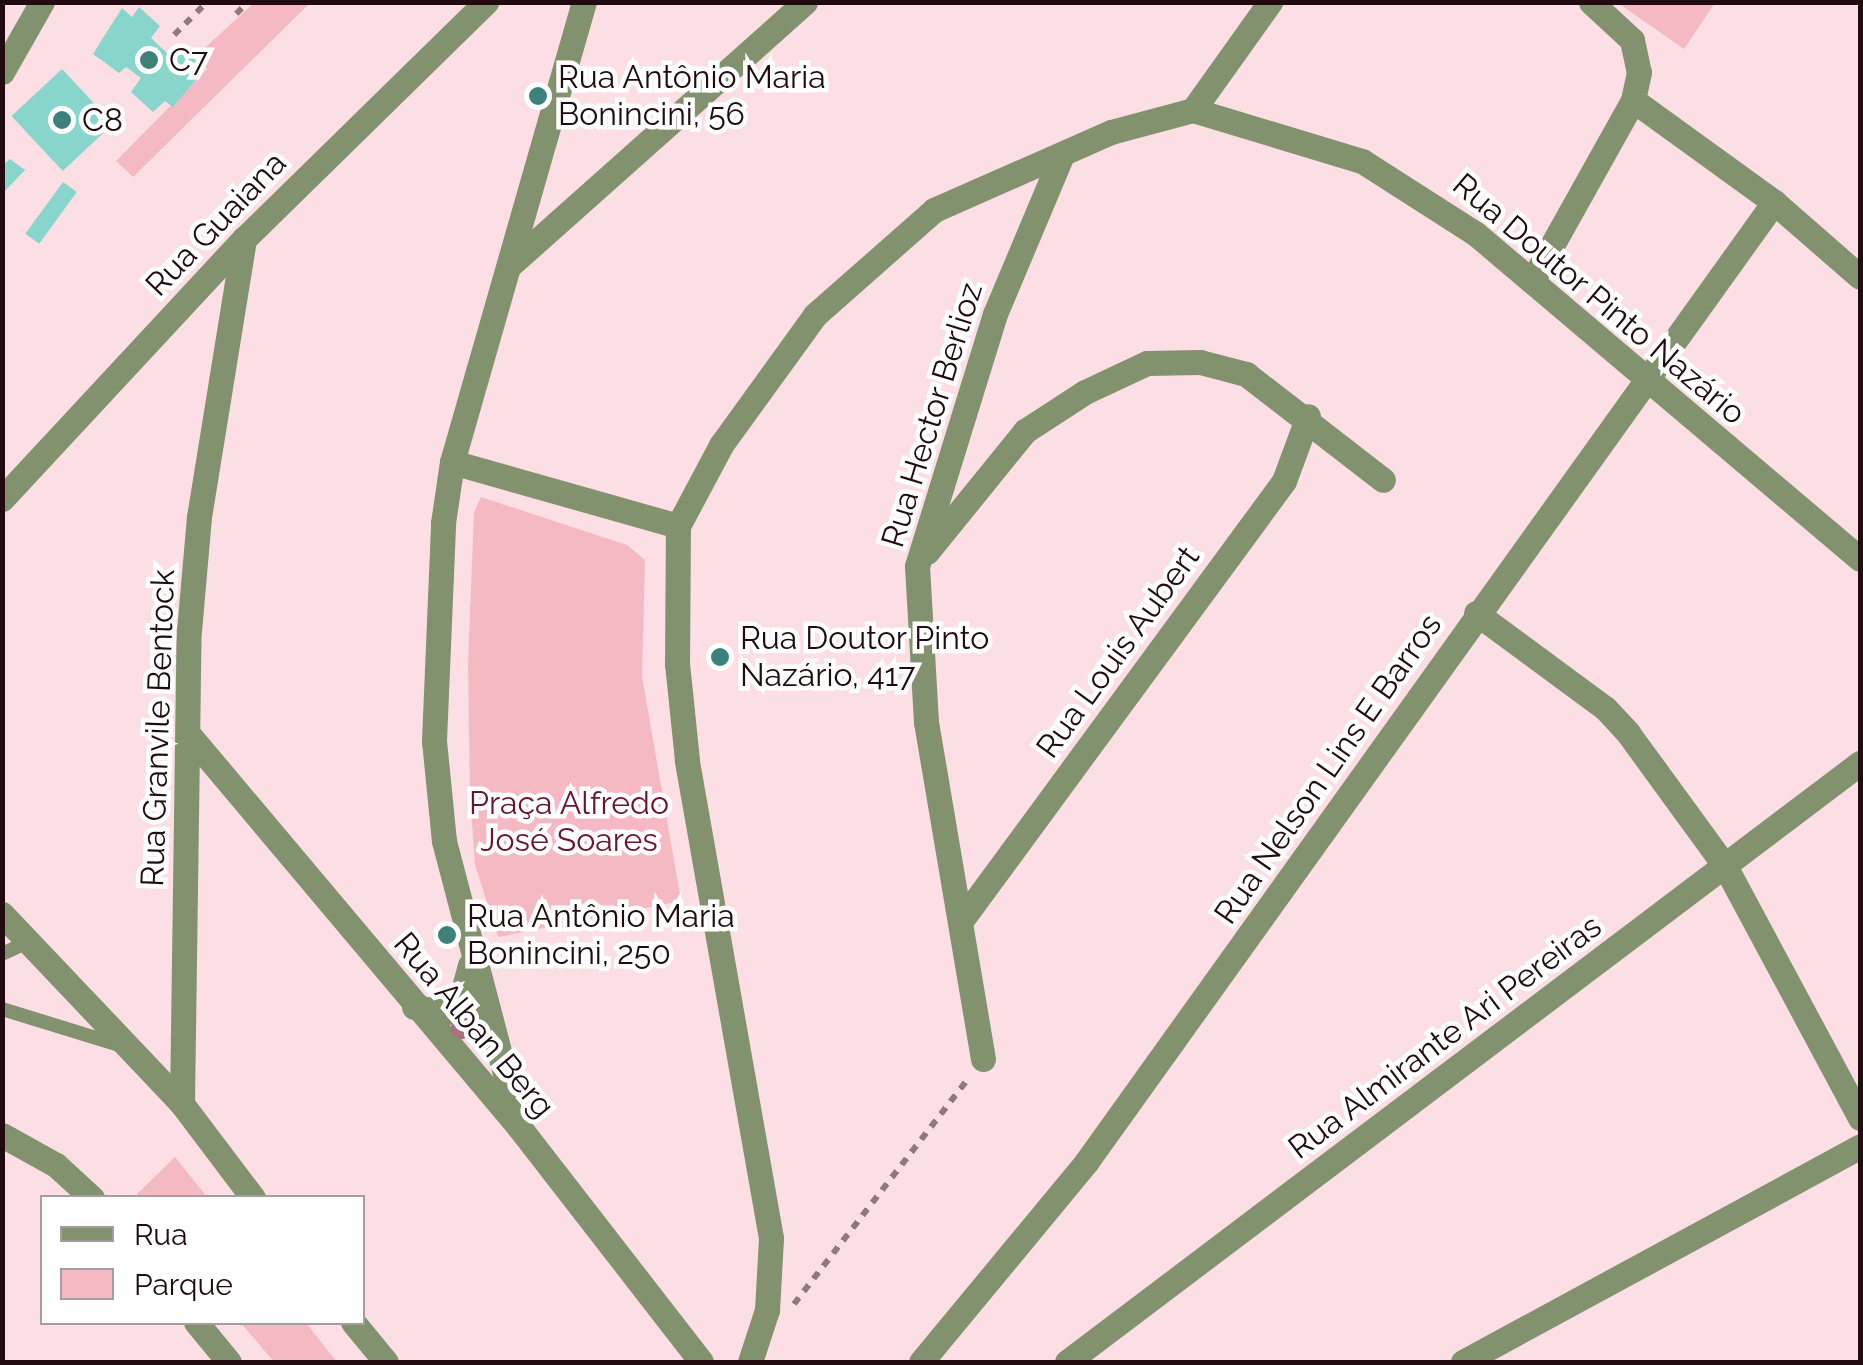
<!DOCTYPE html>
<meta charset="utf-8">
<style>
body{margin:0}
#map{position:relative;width:1863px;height:1365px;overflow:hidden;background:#fbdfe4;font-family:Raleway,sans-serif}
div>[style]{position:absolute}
.green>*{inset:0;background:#f5b9c4}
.building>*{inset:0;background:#88d5cc;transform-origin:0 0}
.path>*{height:6px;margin-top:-3px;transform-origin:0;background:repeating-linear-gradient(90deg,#91787d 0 8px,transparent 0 16px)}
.service>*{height:14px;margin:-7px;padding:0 7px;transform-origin:7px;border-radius:7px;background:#82916e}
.minor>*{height:25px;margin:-12.5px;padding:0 12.5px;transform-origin:12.5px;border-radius:12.5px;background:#82916e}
.trees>*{width:22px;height:22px;margin:-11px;border-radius:50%;background:#ac6f82}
.dots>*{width:28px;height:28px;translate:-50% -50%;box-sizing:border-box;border:5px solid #fff;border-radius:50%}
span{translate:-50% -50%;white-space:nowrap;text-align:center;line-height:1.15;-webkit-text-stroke:9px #fff;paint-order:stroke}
.poi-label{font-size:32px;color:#210b10}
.left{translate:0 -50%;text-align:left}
.street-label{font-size:32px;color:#210b10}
.park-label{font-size:32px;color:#6b1431}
.frame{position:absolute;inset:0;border:5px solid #210b10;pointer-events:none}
.legend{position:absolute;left:40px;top:1195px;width:325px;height:130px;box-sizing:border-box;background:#fff;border:2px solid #a69d9f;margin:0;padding:12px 18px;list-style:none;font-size:30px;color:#210b10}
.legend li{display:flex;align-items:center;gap:20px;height:50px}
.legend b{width:50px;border:2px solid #a69d9f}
</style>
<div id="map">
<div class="green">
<div style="clip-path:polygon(254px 3px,310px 3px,133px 177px,116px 161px,207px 69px,197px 55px)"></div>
<div style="clip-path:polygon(1618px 3px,1715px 3px,1684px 49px)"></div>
<div style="clip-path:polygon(481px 497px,627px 545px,645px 560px,642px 676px,681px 901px,498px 937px,475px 865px,470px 794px,468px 665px,474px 512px)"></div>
<div style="clip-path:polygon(175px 1157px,207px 1197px,140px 1197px,137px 1194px)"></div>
<div style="clip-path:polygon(241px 1323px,306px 1323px,337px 1362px,274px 1362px)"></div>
</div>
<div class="building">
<div style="clip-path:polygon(139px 7px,160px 26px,151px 38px,168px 54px,179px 44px,205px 69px,173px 107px,165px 101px,153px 112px,131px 92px,141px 78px,126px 67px,119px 73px,93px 54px,122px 8px,132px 17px)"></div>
<div style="left:62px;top:69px;width:75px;height:69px;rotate:47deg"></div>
<div style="clip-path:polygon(10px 159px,25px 170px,2px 194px,2px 166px)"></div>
<div style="left:63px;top:182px;width:17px;height:64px;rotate:36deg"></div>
</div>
<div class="path">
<div style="left:236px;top:14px;width:17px;rotate:-45deg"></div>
<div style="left:174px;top:35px;width:47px;rotate:-45deg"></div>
<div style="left:794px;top:1304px;width:283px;rotate:-52.3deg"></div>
</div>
<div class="service">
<div style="left:2px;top:954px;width:29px;rotate:-25deg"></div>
<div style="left:2px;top:1009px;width:122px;rotate:17.1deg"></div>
</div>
<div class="minor">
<div style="left:1591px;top:2px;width:56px;rotate:42.8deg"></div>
<div style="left:1632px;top:40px;width:33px;rotate:78deg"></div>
<div style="left:1639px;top:72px;width:29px;rotate:102deg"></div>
<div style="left:1633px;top:100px;width:174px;rotate:35.9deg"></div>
<div style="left:1774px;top:202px;width:114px;rotate:41.1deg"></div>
<div style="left:2px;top:72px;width:81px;rotate:-60.3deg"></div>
<div style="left:1193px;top:110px;width:133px;rotate:-54.5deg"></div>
<div style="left:510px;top:265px;width:395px;rotate:-41.7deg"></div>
<div style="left:1532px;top:281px;width:207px;rotate:-60.8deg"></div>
<div style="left:452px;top:462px;width:235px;rotate:15.8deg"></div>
<div style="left:2px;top:499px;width:355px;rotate:-47.1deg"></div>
<div style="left:244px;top:239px;width:339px;rotate:-44.4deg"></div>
<div style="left:927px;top:552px;width:156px;rotate:-51deg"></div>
<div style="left:1025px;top:431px;width:72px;rotate:-33deg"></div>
<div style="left:1085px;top:392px;width:68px;rotate:-25.1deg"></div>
<div style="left:1147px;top:363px;width:53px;rotate:-1.1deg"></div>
<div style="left:1200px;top:362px;width:48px;rotate:14.6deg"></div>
<div style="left:1246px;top:374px;width:173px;rotate:37.7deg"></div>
<div style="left:1476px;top:613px;width:160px;rotate:36.4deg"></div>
<div style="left:1605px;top:708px;width:34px;rotate:47deg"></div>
<div style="left:1628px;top:733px;width:165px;rotate:53.9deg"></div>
<div style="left:1725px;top:866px;width:286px;rotate:61.8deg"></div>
<div style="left:190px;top:736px;width:511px;rotate:49.92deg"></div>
<div style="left:519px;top:1127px;width:297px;rotate:52.2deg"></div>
<div style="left:2px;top:914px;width:262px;rotate:46.5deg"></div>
<div style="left:182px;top:1104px;width:118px;rotate:52.9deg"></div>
<div style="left:963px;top:918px;width:542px;rotate:-53.7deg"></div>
<div style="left:1284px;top:481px;width:69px;rotate:-69.7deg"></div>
<div style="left:414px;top:1007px;width:33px;rotate:9deg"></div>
<div style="left:447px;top:1012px;width:13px;rotate:-27deg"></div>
<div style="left:459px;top:1006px;width:42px;rotate:-75deg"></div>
<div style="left:983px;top:1059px;width:342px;rotate:-99.6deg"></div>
<div style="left:926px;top:722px;width:156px;rotate:-93.3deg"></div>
<div style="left:917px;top:566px;width:264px;rotate:-72.8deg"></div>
<div style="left:995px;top:314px;width:170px;rotate:-67.2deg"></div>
<div style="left:182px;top:1104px;width:473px;rotate:-89.2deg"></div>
<div style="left:189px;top:631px;width:114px;rotate:-85deg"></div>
<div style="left:199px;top:517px;width:282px;rotate:-80.8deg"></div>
<div style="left:519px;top:1127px;width:296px;rotate:-104.7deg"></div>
<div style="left:444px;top:841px;width:100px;rotate:-95.7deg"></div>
<div style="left:434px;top:741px;width:218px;rotate:-87.6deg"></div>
<div style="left:443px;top:523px;width:62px;rotate:-81.6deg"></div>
<div style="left:452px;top:462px;width:479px;rotate:-74deg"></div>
<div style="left:2px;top:1135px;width:62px;rotate:29.1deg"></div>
<div style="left:56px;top:1165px;width:49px;rotate:42.5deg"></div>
<div style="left:196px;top:1322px;width:52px;rotate:50.5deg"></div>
<div style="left:353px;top:1322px;width:52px;rotate:50.5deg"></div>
<div style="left:750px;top:1362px;width:55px;rotate:-71.9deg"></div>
<div style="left:767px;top:1310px;width:72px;rotate:-86.8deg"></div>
<div style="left:771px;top:1238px;width:485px;rotate:-100deg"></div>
<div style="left:687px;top:760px;width:97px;rotate:-95.9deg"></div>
<div style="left:677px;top:664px;width:138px;rotate:-89.6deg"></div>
<div style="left:678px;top:526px;width:92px;rotate:-62deg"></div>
<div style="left:721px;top:445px;width:160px;rotate:-54.1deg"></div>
<div style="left:815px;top:315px;width:159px;rotate:-41.4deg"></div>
<div style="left:934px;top:210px;width:193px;rotate:-23.8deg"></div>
<div style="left:1111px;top:132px;width:85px;rotate:-15deg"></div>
<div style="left:1193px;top:110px;width:177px;rotate:16.8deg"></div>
<div style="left:1362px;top:161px;width:135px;rotate:32.6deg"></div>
<div style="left:1476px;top:234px;width:503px;rotate:40.24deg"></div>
<div style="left:921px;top:1362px;width:261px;rotate:-50.4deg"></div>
<div style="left:1087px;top:1161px;width:1180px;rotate:-54.38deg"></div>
<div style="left:1067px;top:1362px;width:994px;rotate:-37.07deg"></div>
<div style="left:1463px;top:1362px;width:452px;rotate:-28.5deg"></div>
</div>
<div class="trees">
<div style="left:462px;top:1028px"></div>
</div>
<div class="dots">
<div style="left:149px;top:60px;background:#3c827b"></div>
<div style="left:538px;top:96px;background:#3c827b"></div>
<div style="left:62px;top:120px;background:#3c827b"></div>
<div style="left:720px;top:657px;background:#3c827b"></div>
<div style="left:447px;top:935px;background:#3c827b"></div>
</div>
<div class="poi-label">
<span class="left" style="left:169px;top:60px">C7</span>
<span class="left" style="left:558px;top:96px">Rua Antônio Maria<br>Bonincini, 56</span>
<span class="left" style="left:82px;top:120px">C8</span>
<span class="left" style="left:740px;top:657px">Rua Doutor Pinto<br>Nazário, 417</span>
<span class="left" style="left:467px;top:935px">Rua Antônio Maria<br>Bonincini, 250</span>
</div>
<div class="street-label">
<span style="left:216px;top:224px;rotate:-46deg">Rua Guaiana</span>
<span style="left:1599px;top:299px;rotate:40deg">Rua Doutor Pinto Nazário</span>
<span style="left:932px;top:415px;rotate:-73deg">Rua Hector Berlioz</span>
<span style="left:1118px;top:652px;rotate:-54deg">Rua Louis Aubert</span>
<span style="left:158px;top:728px;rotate:-88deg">Rua Granvile Bentock</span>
<span style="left:1328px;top:769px;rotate:-55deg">Rua Nelson Lins E Barros</span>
<span style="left:474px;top:1025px;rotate:50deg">Rua Alban Berg</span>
<span style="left:1445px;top:1037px;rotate:-37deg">Rua Almirante Ari Pereiras</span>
</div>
<div class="park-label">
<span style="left:569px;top:822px">Praça Alfredo<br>José Soares</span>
</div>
<div class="frame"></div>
<ul class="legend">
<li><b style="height:12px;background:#82916e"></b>Rua</li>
<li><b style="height:28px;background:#f5b9c4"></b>Parque</li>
</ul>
</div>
